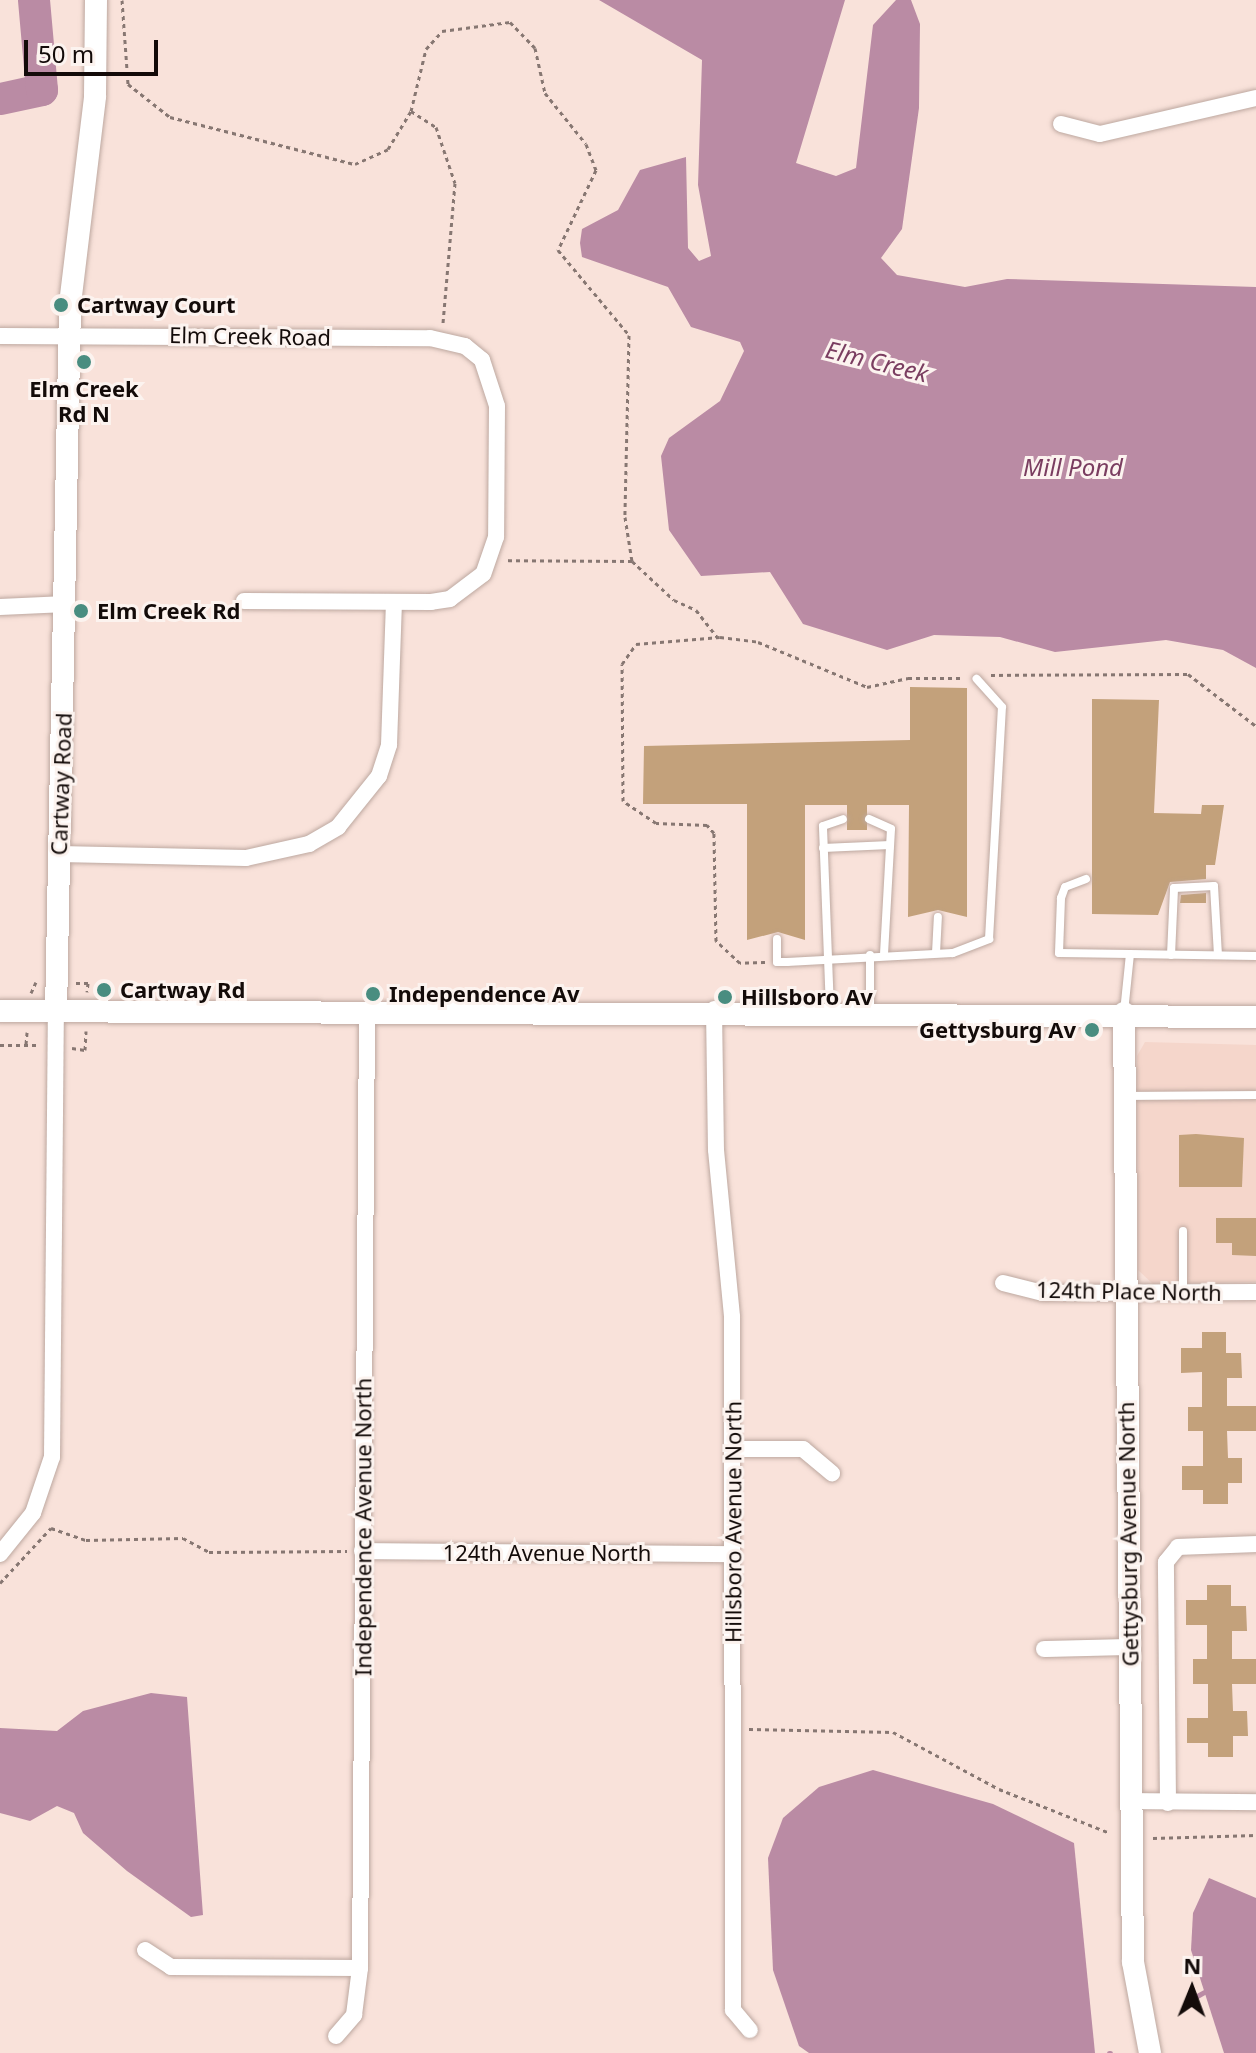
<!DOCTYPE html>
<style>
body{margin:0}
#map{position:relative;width:1256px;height:2053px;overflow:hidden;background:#f9e2da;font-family:"Noto Sans",sans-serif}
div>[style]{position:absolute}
.built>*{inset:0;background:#f5d6cb}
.water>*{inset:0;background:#ba8ba4}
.stream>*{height:5px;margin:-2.5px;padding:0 2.5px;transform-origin:2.5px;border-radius:2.5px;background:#ba8ba4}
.river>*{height:32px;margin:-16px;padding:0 16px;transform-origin:16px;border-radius:16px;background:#ba8ba4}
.building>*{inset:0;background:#c3a17b}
.path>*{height:3px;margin-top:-1.5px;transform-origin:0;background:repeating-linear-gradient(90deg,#877772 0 4px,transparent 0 8px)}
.roads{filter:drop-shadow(0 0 2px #bda8a0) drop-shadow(0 0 2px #bda8a0)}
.lane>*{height:8px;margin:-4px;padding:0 4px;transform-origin:4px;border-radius:4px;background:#fff}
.street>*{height:16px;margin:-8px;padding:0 8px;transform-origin:8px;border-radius:8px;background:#fff}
.secondary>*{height:22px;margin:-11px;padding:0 11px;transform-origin:11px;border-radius:11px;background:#fff}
.dots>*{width:22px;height:22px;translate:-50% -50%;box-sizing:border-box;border:4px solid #fcf3ef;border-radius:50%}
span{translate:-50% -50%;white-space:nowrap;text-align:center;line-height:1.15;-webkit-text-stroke:6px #fcf3ef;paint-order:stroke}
.poi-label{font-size:22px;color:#130b09;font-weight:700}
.left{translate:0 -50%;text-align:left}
.right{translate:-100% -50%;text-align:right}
.street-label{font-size:22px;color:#130b09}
.water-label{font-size:24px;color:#7a3d60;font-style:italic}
.north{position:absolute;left:1152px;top:1949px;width:80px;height:80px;-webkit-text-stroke:6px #fcf3ef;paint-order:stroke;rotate:1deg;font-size:22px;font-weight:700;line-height:32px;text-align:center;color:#130b09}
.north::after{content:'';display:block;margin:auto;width:28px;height:36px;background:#130b09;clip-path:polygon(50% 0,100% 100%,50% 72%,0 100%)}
.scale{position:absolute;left:24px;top:40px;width:134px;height:36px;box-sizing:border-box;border:4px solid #130b09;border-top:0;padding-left:10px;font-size:24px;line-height:28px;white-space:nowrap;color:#130b09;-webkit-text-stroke:6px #fcf3ef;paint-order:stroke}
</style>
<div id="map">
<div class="built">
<div style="clip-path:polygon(1145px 1042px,1256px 1045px,1256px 1282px,1153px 1284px,1138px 1270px,1137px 1056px)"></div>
</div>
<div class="water">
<div style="clip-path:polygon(599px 0,845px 0,796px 163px,836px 176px,856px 168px,873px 25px,896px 0,911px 0,920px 24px,919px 108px,902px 229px,881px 258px,897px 275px,965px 287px,1007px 279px,1256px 287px,1256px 668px,1223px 650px,1166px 640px,1055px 652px,1000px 637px,934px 635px,887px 650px,803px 624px,770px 572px,701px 576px,669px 530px,661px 456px,669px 438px,720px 401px,744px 351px,740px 342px,691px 327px,668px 287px,582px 257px,580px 243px,582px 229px,618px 210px,640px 170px,686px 157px,688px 248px,699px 261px,711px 256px,698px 185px,702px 60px)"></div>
<div style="clip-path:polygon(151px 1693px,187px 1697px,203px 1915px,191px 1917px,127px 1871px,83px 1833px,74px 1813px,57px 1806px,30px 1821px,0 1813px,0 1728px,57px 1731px,83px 1711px)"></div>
<div style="clip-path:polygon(873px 1770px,993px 1804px,1074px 1843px,1095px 2053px,809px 2053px,799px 2046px,773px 1970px,768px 1858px,783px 1818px,819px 1787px)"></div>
<div style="clip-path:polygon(1209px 1878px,1256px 1898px,1256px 2053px,1224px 2053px,1191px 1950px,1193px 1913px)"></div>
</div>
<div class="stream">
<div style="left:1197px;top:1996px;width:10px;rotate:-29deg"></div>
<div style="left:1109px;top:2053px;width:1px"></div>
</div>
<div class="river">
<div style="left:0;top:99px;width:43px;rotate:-12.1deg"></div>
<div style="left:42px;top:90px;width:90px;rotate:-95.1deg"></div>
</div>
<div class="building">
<div style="clip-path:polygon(910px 687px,967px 688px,967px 917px,938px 910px,908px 917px,909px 805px,867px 805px,867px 830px,847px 830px,847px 805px,805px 805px,805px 940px,778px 932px,747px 940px,747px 804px,643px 804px,644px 746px,910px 740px)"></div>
<div style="clip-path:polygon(1092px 699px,1159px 700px,1154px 813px,1201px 814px,1202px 805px,1224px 805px,1215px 865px,1206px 865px,1206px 879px,1170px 882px,1158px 915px,1092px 914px)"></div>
<div style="clip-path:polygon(1206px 893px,1206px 903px,1180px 903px,1181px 895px)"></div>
<div style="clip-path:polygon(1196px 1134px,1244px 1138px,1242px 1187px,1179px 1187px,1179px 1135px)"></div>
<div style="clip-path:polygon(1216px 1218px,1256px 1218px,1256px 1256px,1232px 1255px,1232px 1243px,1216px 1243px)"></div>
<div style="clip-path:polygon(1202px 1332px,1226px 1332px,1226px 1353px,1241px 1353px,1242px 1378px,1227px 1378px,1227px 1406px,1256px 1406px,1256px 1431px,1227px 1431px,1228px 1458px,1242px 1458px,1242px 1483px,1228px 1483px,1228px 1504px,1203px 1504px,1203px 1490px,1182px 1490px,1182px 1466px,1203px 1466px,1203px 1431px,1188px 1431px,1188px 1407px,1202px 1407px,1202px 1372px,1181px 1373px,1181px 1348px,1202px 1348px)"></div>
<div style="clip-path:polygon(1207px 1585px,1231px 1585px,1231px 1606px,1246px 1606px,1247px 1631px,1232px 1631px,1232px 1659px,1256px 1659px,1256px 1684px,1232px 1684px,1233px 1711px,1247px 1711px,1248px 1736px,1233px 1736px,1233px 1757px,1208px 1757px,1208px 1743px,1187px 1743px,1187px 1718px,1208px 1718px,1208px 1684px,1193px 1684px,1193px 1659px,1207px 1659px,1207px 1625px,1186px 1625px,1186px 1600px,1207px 1600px)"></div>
</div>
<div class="path">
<div style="left:122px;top:0;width:84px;rotate:85.9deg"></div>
<div style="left:128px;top:84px;width:53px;rotate:38.2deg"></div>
<div style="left:170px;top:117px;width:191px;rotate:14.3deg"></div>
<div style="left:355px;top:164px;width:36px;rotate:-24deg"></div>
<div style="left:388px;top:149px;width:44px;rotate:-58.8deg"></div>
<div style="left:411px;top:111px;width:30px;rotate:33deg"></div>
<div style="left:436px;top:127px;width:59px;rotate:71.3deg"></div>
<div style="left:455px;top:183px;width:141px;rotate:94.9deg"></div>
<div style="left:411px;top:111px;width:64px;rotate:-76.4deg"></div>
<div style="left:426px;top:49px;width:24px;rotate:-48deg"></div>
<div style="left:442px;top:31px;width:69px;rotate:-7.5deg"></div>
<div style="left:510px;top:22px;width:36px;rotate:46deg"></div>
<div style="left:535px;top:48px;width:46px;rotate:77.5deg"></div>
<div style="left:545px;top:93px;width:65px;rotate:51.2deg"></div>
<div style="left:586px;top:144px;width:28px;rotate:69deg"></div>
<div style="left:596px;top:170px;width:89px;rotate:115.4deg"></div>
<div style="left:558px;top:250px;width:111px;rotate:50.1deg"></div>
<div style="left:629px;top:335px;width:182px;rotate:91.3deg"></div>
<div style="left:625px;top:517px;width:45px;rotate:81deg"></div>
<div style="left:632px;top:561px;width:128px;rotate:-179.6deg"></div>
<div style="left:632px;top:561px;width:57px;rotate:42.9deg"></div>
<div style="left:674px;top:600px;width:24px;rotate:24deg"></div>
<div style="left:696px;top:610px;width:34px;rotate:52deg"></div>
<div style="left:991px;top:675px;width:197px;rotate:-0.3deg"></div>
<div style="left:1188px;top:674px;width:86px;rotate:37.4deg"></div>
<div style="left:765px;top:962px;width:25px;rotate:178deg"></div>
<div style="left:740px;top:963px;width:33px;rotate:-137deg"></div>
<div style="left:716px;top:941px;width:108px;rotate:-91.1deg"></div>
<div style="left:714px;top:833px;width:11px;rotate:-131deg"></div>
<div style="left:707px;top:825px;width:51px;rotate:-177.8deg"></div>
<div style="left:656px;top:823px;width:40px;rotate:-146deg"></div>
<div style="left:623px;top:801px;width:137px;rotate:-90.4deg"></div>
<div style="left:622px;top:664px;width:24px;rotate:-55deg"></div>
<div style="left:636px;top:644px;width:84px;rotate:-4.8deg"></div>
<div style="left:720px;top:637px;width:38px;rotate:7deg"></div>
<div style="left:758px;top:642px;width:118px;rotate:22.4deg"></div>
<div style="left:867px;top:687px;width:42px;rotate:-12.4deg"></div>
<div style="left:908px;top:678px;width:56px"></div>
<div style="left:76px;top:983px;width:12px"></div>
<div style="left:88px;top:983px;width:9px;rotate:96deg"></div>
<div style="left:31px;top:993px;width:12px;rotate:-66deg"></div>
<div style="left:26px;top:1044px;width:12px;rotate:-85deg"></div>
<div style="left:0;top:1045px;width:40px"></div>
<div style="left:72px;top:1048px;width:13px;rotate:9deg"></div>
<div style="left:85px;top:1050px;width:19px;rotate:-87deg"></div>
<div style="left:0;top:1583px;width:75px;rotate:-47.2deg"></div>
<div style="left:51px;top:1528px;width:37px;rotate:19deg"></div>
<div style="left:86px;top:1540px;width:97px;rotate:-1.2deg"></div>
<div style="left:183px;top:1538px;width:30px;rotate:28deg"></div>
<div style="left:209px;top:1552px;width:138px;rotate:-0.4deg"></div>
<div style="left:749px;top:1729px;width:144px;rotate:1.2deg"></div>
<div style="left:893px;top:1732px;width:120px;rotate:28.3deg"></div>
<div style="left:999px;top:1789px;width:119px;rotate:21.6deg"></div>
<div style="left:1153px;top:1838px;width:103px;rotate:-1.7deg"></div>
</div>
<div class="roads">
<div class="lane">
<div style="left:869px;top:819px;width:24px;rotate:24deg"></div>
<div style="left:891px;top:829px;width:124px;rotate:93.2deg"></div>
<div style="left:823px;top:848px;width:67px;rotate:-2.6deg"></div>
<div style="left:1086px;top:879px;width:22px;rotate:159deg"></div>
<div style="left:1065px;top:887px;width:12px;rotate:110deg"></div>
<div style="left:1061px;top:898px;width:55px;rotate:92.1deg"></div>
<div style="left:1059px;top:953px;width:71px;rotate:0.8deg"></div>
<div style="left:777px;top:939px;width:23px;rotate:90deg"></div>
<div style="left:777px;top:962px;width:10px"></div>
<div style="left:787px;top:962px;width:166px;rotate:-3.1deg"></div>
<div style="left:953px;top:953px;width:39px;rotate:-21deg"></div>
<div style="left:989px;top:939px;width:232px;rotate:-86.8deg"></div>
<div style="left:1002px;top:707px;width:38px;rotate:-132deg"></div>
<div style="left:936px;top:953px;width:36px;rotate:-87deg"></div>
<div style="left:1171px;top:955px;width:67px;rotate:-87.4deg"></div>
<div style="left:1174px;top:888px;width:40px;rotate:-2.9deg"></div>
<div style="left:1214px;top:886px;width:69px;rotate:86.7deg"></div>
<div style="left:830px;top:1010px;width:184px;rotate:-92.2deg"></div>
<div style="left:823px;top:826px;width:21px;rotate:-19deg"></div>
<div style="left:870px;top:1010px;width:55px;rotate:-90deg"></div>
<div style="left:1124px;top:1012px;width:58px;rotate:-84.1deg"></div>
<div style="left:1130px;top:954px;width:126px;rotate:0.9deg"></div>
<div style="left:1126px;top:1096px;width:130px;rotate:-0.4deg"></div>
<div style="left:1183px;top:1231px;width:61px;rotate:90deg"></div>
</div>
<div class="street">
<div style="left:1061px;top:124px;width:40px;rotate:14.4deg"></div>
<div style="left:1100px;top:134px;width:160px;rotate:-13deg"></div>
<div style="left:0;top:336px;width:430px;rotate:0.3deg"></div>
<div style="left:430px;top:338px;width:36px;rotate:13deg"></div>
<div style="left:465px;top:346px;width:22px;rotate:39deg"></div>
<div style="left:482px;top:360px;width:48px;rotate:71.9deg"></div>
<div style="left:497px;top:406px;width:131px;rotate:90.4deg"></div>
<div style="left:496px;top:537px;width:39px;rotate:109deg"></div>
<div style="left:483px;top:574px;width:41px;rotate:142.9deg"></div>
<div style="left:450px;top:599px;width:19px;rotate:171deg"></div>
<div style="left:431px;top:602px;width:187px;rotate:-179.7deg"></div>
<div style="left:0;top:607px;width:66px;rotate:-2.6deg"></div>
<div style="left:59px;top:854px;width:187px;rotate:1.2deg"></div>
<div style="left:246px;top:858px;width:65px;rotate:-12.5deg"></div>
<div style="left:309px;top:844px;width:34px;rotate:-30deg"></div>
<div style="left:338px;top:827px;width:65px;rotate:-51.2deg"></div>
<div style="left:379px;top:776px;width:33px;rotate:-72deg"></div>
<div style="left:389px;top:745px;width:143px;rotate:-88deg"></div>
<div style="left:714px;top:1009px;width:141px;rotate:89.2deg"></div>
<div style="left:716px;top:1150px;width:168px;rotate:84.5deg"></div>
<div style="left:732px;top:1317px;width:693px;rotate:89.92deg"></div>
<div style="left:733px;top:2010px;width:26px;rotate:50deg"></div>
<div style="left:1003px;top:1283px;width:41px;rotate:14deg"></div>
<div style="left:1043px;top:1293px;width:213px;rotate:-0.3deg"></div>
<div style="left:733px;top:1449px;width:70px"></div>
<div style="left:803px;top:1449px;width:38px;rotate:40deg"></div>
<div style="left:362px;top:1551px;width:370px;rotate:0.5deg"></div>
<div style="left:0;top:1554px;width:53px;rotate:-51.2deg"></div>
<div style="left:33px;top:1513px;width:59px;rotate:-71.3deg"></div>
<div style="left:52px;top:1457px;width:444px;rotate:-89.5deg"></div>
<div style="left:1044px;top:1649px;width:86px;rotate:-1.3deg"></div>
<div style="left:1132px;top:1801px;width:124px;rotate:0.5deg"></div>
<div style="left:1168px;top:1803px;width:241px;rotate:-90.5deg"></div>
<div style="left:1166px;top:1562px;width:19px;rotate:-51deg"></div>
<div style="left:1178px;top:1547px;width:78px;rotate:-2.2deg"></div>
<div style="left:145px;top:1950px;width:31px;rotate:33deg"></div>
<div style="left:171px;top:1967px;width:189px;rotate:0.3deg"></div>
<div style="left:336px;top:2036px;width:28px;rotate:-49deg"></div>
<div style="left:354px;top:2015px;width:47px;rotate:-82.7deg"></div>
<div style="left:360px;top:1968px;width:956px;rotate:-89.58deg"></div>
</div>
<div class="secondary">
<div style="left:0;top:1011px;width:1256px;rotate:0.27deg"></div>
<div style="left:56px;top:1013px;width:709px;rotate:-88.87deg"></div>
<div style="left:70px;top:304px;width:209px;rotate:-83.1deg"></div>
<div style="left:95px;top:96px;width:96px;rotate:-89.4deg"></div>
<div style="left:1124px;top:1013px;width:949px;rotate:89.46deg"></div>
<div style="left:1133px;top:1962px;width:93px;rotate:79.4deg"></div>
</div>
</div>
<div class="dots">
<div style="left:61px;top:305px;background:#498d80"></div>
<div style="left:84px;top:362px;background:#498d80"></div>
<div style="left:81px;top:611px;background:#498d80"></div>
<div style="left:104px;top:990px;background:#498d80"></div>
<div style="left:373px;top:994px;background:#498d80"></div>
<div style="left:725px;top:997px;background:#498d80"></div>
<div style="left:1092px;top:1030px;background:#498d80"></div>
</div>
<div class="poi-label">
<span class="left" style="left:77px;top:305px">Cartway Court</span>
<span style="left:84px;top:401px">Elm Creek<br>Rd N</span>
<span class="left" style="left:97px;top:611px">Elm Creek Rd</span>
<span class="left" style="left:120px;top:990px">Cartway Rd</span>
<span class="left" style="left:389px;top:994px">Independence Av</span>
<span class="left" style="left:741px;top:997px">Hillsboro Av</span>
<span class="right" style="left:1076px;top:1030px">Gettysburg Av</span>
</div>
<div class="street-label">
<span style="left:250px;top:336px;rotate:1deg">Elm Creek Road</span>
<span style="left:61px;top:784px;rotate:-88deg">Cartway Road</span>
<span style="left:1129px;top:1291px;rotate:1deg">124th Place North</span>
<span style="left:733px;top:1522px;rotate:-90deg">Hillsboro Avenue North</span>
<span style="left:363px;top:1527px;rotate:-90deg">Independence Avenue North</span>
<span style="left:1128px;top:1534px;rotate:-91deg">Gettysburg Avenue North</span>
<span style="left:547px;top:1553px">124th Avenue North</span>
</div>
<div class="water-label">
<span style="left:877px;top:361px;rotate:14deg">Elm Creek</span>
<span style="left:1073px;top:467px">Mill Pond</span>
</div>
<div class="north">N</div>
<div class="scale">50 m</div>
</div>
